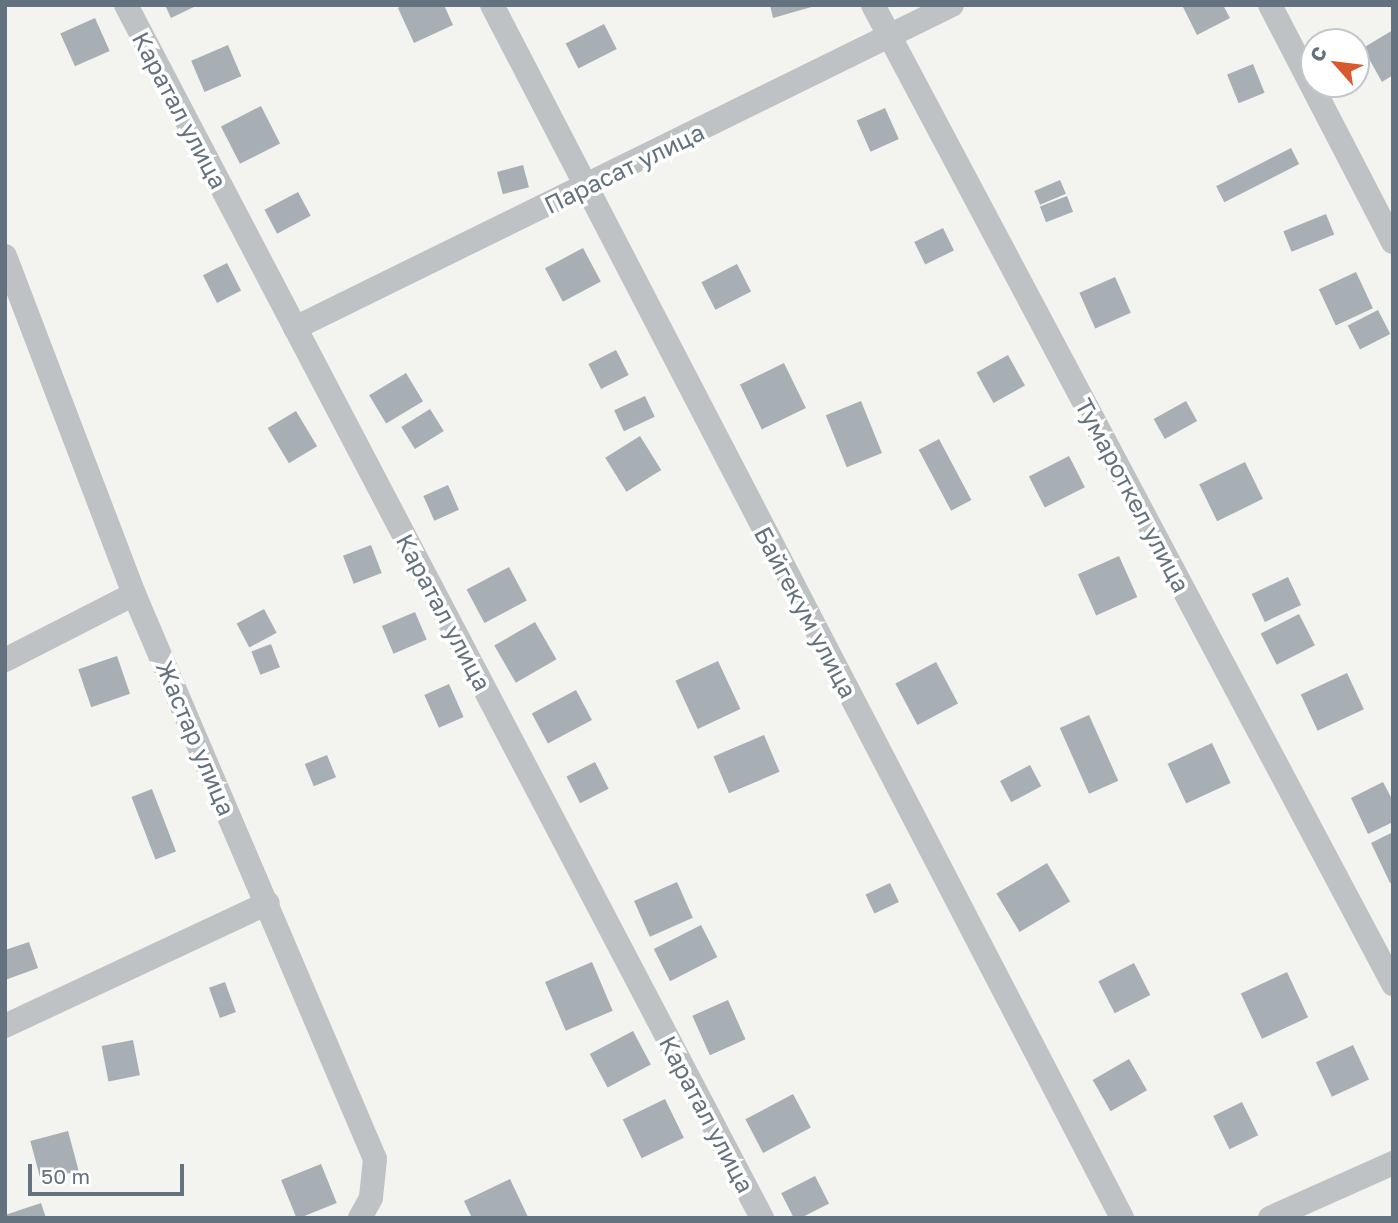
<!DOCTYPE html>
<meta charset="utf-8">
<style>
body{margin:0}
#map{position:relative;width:1398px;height:1223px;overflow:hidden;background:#f3f3f0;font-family:"Golos Text",sans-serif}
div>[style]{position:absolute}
.building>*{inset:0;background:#a8afb4;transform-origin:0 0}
.street>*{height:24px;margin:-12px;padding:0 12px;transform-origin:12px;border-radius:12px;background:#bec2c5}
span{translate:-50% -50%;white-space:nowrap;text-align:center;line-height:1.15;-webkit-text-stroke:7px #fff;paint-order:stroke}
.street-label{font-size:24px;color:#64727f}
.frame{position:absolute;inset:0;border:7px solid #64727f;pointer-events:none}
.north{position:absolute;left:1300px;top:28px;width:70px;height:70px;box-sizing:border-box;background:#fff;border:2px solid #c1c7cc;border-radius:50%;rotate:298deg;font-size:19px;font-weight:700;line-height:28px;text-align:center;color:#64727f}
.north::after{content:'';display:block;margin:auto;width:24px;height:32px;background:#d65a2d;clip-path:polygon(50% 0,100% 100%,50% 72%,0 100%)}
.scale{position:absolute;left:28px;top:1164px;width:156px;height:32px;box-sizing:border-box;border:4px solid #64727f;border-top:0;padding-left:9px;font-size:21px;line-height:24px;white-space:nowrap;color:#64727f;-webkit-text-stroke:5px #fff;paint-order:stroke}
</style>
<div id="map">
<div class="building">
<div style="clip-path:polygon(165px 5px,198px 5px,171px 18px)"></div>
<div style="clip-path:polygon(403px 5px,444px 5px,453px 25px,414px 43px,398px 8px)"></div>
<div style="clip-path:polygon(770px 5px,815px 5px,815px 6px,773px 18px)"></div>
<div style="clip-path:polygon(1188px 5px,1223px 5px,1230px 18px,1197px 35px,1183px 7px)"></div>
<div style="left:95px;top:18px;width:36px;height:38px;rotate:66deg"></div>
<div style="left:604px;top:24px;width:28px;height:43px;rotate:63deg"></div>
<div style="clip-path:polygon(1393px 30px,1393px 75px,1382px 82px,1363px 48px)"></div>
<div style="left:228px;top:45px;width:34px;height:40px;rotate:67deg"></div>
<div style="left:1253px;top:64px;width:31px;height:28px;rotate:68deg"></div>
<div style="left:261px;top:106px;width:42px;height:45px;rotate:63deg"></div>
<div style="left:885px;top:108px;width:34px;height:31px;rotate:66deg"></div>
<div style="left:1291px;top:148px;width:18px;height:84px;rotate:63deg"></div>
<div style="left:523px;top:165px;width:23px;height:27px;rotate:75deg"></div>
<div style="left:1060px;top:180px;width:15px;height:28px;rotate:67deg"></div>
<div style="left:298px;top:192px;width:27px;height:38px;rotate:62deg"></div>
<div style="left:1067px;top:196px;width:17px;height:29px;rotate:69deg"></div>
<div style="left:1326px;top:214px;width:22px;height:46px;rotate:68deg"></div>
<div style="left:943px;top:228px;width:25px;height:32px;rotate:64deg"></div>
<div style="left:583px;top:248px;width:38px;height:43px;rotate:62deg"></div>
<div style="left:227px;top:263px;width:31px;height:27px;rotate:63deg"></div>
<div style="left:737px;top:264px;width:31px;height:40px;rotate:63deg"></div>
<div style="left:1356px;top:272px;width:40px;height:41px;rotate:65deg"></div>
<div style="left:1115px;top:277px;width:39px;height:39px;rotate:66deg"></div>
<div style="left:1378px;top:310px;width:27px;height:34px;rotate:63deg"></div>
<div style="left:616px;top:350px;width:28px;height:31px;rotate:63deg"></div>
<div style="left:1008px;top:355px;width:35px;height:36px;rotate:61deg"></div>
<div style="left:784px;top:363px;width:50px;height:49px;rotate:64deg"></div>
<div style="left:406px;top:373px;width:33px;height:43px;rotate:59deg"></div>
<div style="left:645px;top:396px;width:23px;height:34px;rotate:65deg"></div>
<div style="left:861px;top:401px;width:56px;height:38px;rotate:68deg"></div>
<div style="left:1186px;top:401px;width:23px;height:37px;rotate:61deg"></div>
<div style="left:430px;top:409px;width:26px;height:34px;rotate:58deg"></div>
<div style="left:296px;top:411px;width:41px;height:33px;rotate:59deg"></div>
<div style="left:640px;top:436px;width:40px;height:41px;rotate:58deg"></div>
<div style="left:939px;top:439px;width:69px;height:23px;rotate:62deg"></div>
<div style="left:1069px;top:456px;width:35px;height:45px;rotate:63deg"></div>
<div style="left:1245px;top:462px;width:41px;height:51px;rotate:64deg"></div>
<div style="left:448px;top:485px;width:27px;height:27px;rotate:66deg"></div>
<div style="left:371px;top:545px;width:30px;height:30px;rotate:69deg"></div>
<div style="left:1119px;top:556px;width:45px;height:45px;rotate:66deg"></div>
<div style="left:509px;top:567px;width:38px;height:48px;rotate:62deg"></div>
<div style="left:1288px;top:577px;width:31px;height:40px;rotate:65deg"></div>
<div style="left:264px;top:609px;width:27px;height:31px;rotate:62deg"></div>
<div style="left:415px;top:612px;width:30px;height:36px;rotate:67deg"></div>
<div style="left:1299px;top:614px;width:35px;height:43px;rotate:63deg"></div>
<div style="left:535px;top:622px;width:43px;height:47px;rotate:60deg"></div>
<div style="left:271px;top:644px;width:25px;height:21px;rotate:69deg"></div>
<div style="left:117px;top:656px;width:40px;height:41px;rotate:71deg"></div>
<div style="left:718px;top:661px;width:53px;height:47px;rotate:65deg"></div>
<div style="left:936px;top:662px;width:47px;height:46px;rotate:62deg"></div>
<div style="left:1347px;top:673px;width:40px;height:51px;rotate:65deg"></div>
<div style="left:449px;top:684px;width:36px;height:27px;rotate:66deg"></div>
<div style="left:576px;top:690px;width:34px;height:50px;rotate:62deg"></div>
<div style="left:1089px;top:715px;width:72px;height:32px;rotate:66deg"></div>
<div style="left:764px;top:735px;width:40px;height:55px;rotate:67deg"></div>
<div style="left:1212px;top:743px;width:44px;height:49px;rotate:65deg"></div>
<div style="left:327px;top:755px;width:24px;height:24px;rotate:68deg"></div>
<div style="left:595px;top:762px;width:30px;height:32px;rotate:63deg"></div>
<div style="left:1030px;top:765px;width:24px;height:34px;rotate:62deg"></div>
<div style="clip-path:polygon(1383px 782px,1393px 801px,1393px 822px,1368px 834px,1351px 798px)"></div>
<div style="left:152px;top:789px;width:67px;height:22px;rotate:69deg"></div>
<div style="clip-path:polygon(1393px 832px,1393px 882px,1390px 883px,1371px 843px)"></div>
<div style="left:1047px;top:863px;width:45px;height:59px;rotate:59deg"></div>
<div style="left:677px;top:882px;width:39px;height:47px;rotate:66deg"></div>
<div style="left:890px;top:883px;width:21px;height:27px;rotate:65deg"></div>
<div style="left:701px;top:925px;width:36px;height:53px;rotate:63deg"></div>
<div style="clip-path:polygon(29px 942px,38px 968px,5px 980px,5px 950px)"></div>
<div style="left:592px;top:962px;width:53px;height:51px;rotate:67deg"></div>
<div style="left:1134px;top:963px;width:36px;height:40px;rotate:63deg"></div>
<div style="left:1287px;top:972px;width:50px;height:51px;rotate:65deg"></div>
<div style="left:225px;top:982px;width:32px;height:17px;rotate:70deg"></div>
<div style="left:728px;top:1000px;width:43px;height:39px;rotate:66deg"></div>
<div style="left:633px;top:1031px;width:38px;height:49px;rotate:62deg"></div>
<div style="left:133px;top:1040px;width:36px;height:32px;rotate:79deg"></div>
<div style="left:1353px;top:1045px;width:38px;height:41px;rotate:65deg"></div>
<div style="left:1129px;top:1059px;width:36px;height:42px;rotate:60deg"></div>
<div style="left:793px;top:1094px;width:38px;height:54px;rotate:62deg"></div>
<div style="left:665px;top:1099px;width:43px;height:47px;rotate:64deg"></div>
<div style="left:1242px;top:1102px;width:37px;height:32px;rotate:64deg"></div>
<div style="left:68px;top:1131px;width:41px;height:39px;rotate:75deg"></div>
<div style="left:321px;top:1164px;width:42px;height:43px;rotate:68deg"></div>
<div style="left:815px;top:1176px;width:31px;height:38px;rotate:63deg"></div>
<div style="clip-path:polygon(510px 1179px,528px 1217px,472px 1218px,464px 1201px)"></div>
<div style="clip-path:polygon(41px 1203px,46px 1218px,5px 1218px,5px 1215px)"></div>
</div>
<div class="street">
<div style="left:126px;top:5px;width:1370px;rotate:62.33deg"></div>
<div style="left:492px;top:5px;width:1367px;rotate:62.55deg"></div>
<div style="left:873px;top:5px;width:1109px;rotate:62.02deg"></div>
<div style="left:1270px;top:5px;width:267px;rotate:62.6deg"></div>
<div style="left:5px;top:256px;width:362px;rotate:69.1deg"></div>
<div style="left:134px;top:594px;width:614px;rotate:66.9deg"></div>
<div style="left:375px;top:1159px;width:39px;rotate:96deg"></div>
<div style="left:371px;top:1198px;width:23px;rotate:119deg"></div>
<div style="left:295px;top:328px;width:732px;rotate:-26.18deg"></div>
<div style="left:5px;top:660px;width:145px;rotate:-27.1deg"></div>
<div style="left:5px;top:1026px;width:290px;rotate:-25.1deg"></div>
<div style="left:1270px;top:1218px;width:135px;rotate:-24.1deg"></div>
</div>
<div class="street-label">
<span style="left:180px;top:110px;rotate:62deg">Каратал улица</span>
<span style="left:624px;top:168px;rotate:-26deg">Парасат улица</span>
<span style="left:1133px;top:495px;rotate:62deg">Тумароткел улица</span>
<span style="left:444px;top:612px;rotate:62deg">Каратал улица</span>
<span style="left:806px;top:612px;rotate:62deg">Байгекум улица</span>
<span style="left:196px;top:738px;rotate:67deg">Жастар улица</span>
<span style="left:707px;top:1114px;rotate:62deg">Каратал улица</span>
</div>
<div class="frame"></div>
<div class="north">С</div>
<div class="scale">50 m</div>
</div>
